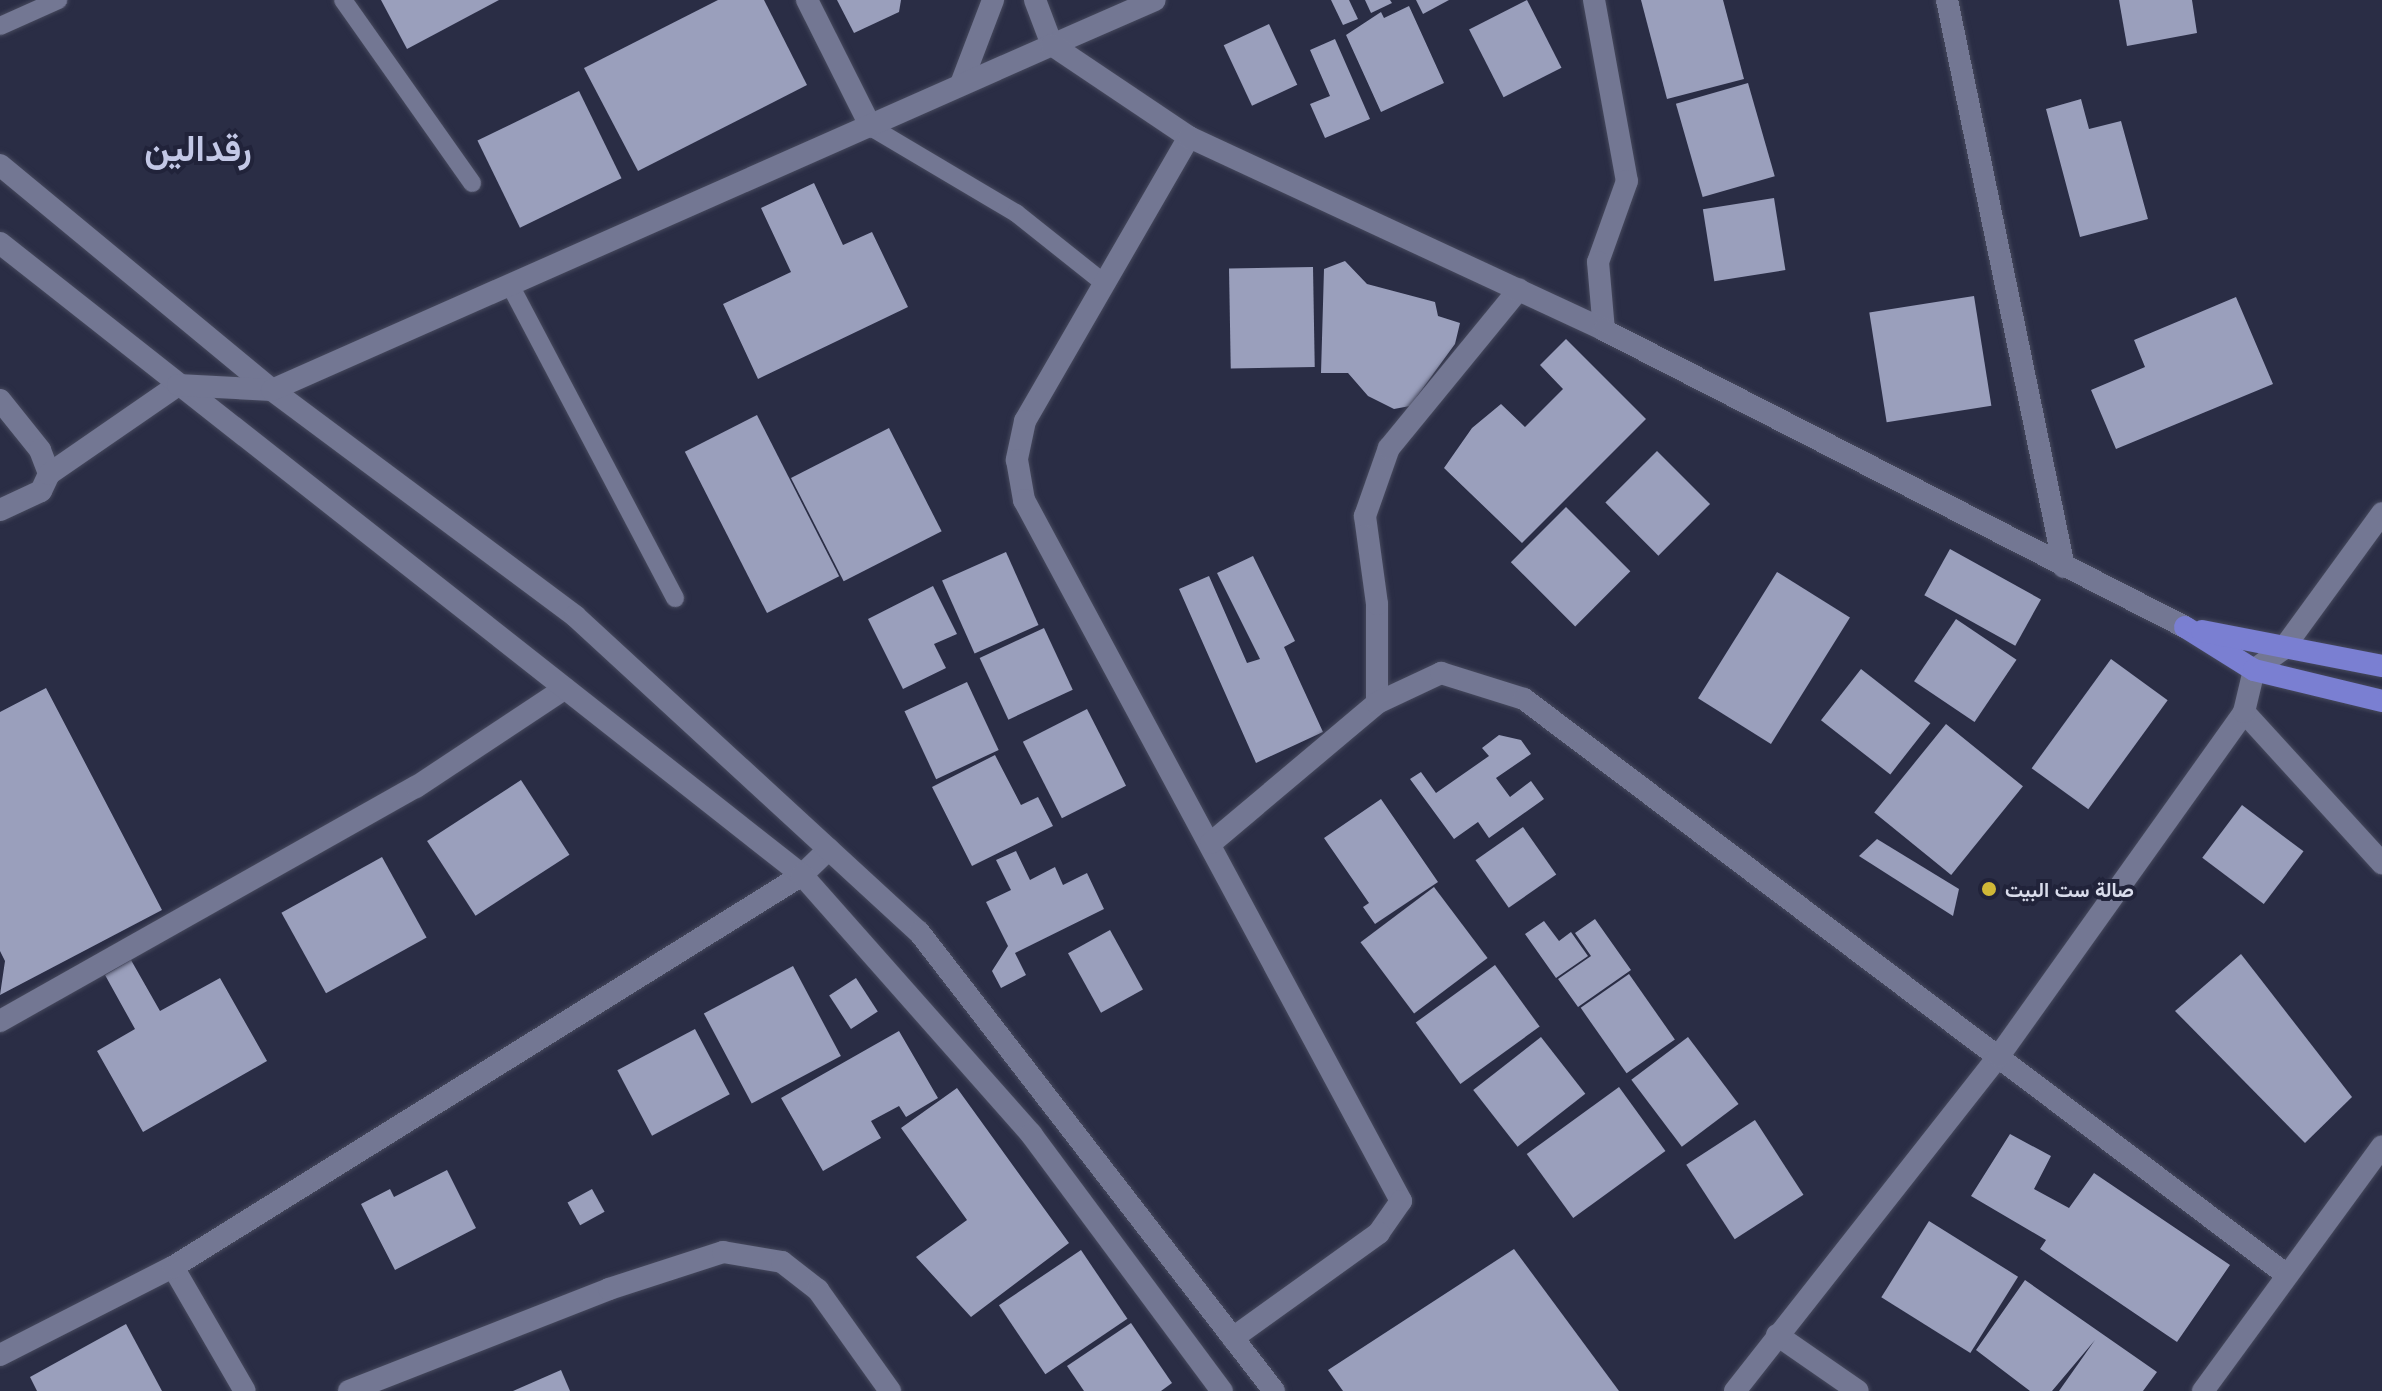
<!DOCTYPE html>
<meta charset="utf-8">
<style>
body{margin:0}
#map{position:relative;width:2382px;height:1391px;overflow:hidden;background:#2a2d45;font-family:Mulish,Vazirmatn,sans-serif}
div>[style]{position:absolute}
.building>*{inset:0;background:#9a9fbc;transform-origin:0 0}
.roads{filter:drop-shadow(0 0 2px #46495d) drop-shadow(0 0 2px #46495d)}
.service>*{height:18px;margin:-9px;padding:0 9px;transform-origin:9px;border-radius:9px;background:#737793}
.minor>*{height:22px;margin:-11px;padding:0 11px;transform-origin:11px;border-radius:11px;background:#737793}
.tertiary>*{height:22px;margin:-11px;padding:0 11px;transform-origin:11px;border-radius:11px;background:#737793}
.primary>*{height:22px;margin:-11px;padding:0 11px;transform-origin:11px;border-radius:11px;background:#7a7fd2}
.dots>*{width:22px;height:22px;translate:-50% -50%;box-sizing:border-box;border:4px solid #21233a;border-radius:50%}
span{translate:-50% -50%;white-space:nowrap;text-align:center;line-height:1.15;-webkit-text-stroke:8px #21233a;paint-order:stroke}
.poi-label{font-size:20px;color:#d9dceb;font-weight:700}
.left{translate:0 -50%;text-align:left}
.town-label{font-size:36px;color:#c3c8e6;font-weight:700}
</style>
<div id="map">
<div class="building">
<div style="clip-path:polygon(381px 0,499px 0,407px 49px)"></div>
<div style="clip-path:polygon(718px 0,764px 0,807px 85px,638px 171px,584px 68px)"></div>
<div style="clip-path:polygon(837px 0,901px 0,899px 12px,854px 33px)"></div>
<div style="clip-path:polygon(1331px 0,1349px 0,1358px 19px,1343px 25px)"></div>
<div style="clip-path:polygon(1365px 0,1390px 0,1392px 3px,1371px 13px)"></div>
<div style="clip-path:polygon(1416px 0,1449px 0,1423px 14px)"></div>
<div style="left:1527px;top:0;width:76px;height:65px;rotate:63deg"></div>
<div style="clip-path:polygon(1641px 0,1723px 0,1744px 79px,1667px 99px)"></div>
<div style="clip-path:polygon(2119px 0,2192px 0,2197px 33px,2127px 46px)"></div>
<div style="clip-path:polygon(1409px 6px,1444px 83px,1381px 112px,1346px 35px,1381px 12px,1384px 18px)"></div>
<div style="left:1269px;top:24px;width:67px;height:50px;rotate:65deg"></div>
<div style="clip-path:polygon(1335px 39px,1370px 119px,1325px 138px,1310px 104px,1330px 96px,1310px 50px)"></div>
<div style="left:1748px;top:83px;width:97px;height:75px;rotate:74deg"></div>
<div style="left:579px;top:91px;width:97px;height:113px;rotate:64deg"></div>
<div style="clip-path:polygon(2081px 99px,2089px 129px,2121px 121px,2148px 219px,2080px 237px,2046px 109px)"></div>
<div style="clip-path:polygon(814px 183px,843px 245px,872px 232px,908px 307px,758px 379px,723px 304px,791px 272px,761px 208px)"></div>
<div style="left:1774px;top:198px;width:73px;height:72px;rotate:81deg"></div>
<div style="clip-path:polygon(1345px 261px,1367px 284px,1435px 302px,1438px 316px,1460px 323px,1455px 344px,1410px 406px,1394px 409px,1368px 396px,1348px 373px,1321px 373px,1324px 269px)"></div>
<div style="left:1313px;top:267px;width:100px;height:84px;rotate:89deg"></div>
<div style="left:1974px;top:296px;width:111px;height:106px;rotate:81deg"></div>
<div style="clip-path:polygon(2236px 297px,2273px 384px,2116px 449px,2091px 390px,2145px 367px,2134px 340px)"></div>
<div style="clip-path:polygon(1566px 339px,1646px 419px,1522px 543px,1444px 468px,1472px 428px,1501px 404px,1525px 427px,1563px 389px,1540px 365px)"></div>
<div style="left:757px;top:415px;width:181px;height:81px;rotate:63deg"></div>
<div style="left:889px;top:428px;width:116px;height:110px;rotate:63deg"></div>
<div style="left:1657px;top:451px;width:75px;height:73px;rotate:45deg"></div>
<div style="left:1566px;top:507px;width:91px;height:78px;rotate:45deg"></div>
<div style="left:1950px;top:549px;width:104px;height:53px;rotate:29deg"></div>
<div style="left:1006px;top:552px;width:80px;height:70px;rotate:66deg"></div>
<div style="clip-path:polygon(1253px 556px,1295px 641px,1284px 647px,1323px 732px,1256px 763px,1179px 589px,1209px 576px,1247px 663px,1260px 659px,1217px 573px)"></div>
<div style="left:1777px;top:572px;width:86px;height:149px;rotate:32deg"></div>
<div style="clip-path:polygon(933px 586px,957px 634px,934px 644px,946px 668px,903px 689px,868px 619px)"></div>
<div style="left:1956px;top:619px;width:73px;height:75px;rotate:34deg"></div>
<div style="left:1044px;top:628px;width:68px;height:71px;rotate:65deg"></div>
<div style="left:2111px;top:659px;width:70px;height:135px;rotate:36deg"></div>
<div style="left:1861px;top:669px;width:88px;height:65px;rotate:38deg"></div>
<div style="left:967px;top:682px;width:75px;height:69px;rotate:65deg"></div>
<div style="clip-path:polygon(46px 688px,162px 910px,0 995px,5px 961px,0 951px,0 712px)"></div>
<div style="left:1087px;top:709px;width:86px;height:72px;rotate:63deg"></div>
<div style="left:1946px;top:724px;width:99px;height:114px;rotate:39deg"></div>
<div style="clip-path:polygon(1499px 735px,1521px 740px,1531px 754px,1496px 778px,1510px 797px,1531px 781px,1544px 799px,1489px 838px,1478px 822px,1454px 839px,1410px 779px,1421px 772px,1436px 793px,1489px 756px,1482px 748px)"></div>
<div style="clip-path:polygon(995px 755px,1021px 805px,1038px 797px,1053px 826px,972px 866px,932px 787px)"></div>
<div style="left:521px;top:780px;width:89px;height:112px;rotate:57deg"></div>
<div style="clip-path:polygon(1381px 799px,1438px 882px,1375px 924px,1363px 907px,1369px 903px,1324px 838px)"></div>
<div style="left:2242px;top:805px;width:77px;height:66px;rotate:37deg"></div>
<div style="left:1523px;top:827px;width:58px;height:58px;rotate:55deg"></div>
<div style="clip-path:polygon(1877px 839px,1959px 889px,1953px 916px,1859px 856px)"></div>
<div style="clip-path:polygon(1016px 851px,1030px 880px,1055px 867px,1063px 885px,1087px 873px,1104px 909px,1015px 953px,1026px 975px,1001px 988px,992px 971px,1008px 946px,986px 902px,1011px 890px,996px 860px)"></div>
<div style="left:382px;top:857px;width:92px;height:115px;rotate:61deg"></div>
<div style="left:1434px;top:887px;width:89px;height:92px;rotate:53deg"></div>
<div style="clip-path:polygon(1595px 919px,1631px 970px,1578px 1007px,1558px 979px,1591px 956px,1575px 933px)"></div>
<div style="clip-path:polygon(1544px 921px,1559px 941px,1571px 932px,1588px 956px,1556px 978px,1525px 934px)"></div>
<div style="left:1110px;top:930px;width:68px;height:48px;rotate:61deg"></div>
<div style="clip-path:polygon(2241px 954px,2352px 1097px,2305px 1143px,2175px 1011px)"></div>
<div style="clip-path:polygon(131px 960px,160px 1011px,220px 978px,267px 1061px,143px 1132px,97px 1051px,135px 1029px,105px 975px)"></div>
<div style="left:1495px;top:965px;width:76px;height:98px;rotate:54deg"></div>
<div style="left:793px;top:966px;width:102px;height:101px;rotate:62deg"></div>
<div style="left:1629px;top:974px;width:80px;height:59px;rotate:55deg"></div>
<div style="left:856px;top:978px;width:40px;height:32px;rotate:57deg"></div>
<div style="left:695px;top:1029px;width:74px;height:88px;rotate:62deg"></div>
<div style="clip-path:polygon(899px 1031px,938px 1098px,906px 1117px,899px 1106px,871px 1121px,881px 1138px,823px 1171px,781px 1098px)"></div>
<div style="left:1541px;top:1037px;width:72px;height:86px;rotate:52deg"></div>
<div style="left:1688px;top:1037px;width:84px;height:71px;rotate:53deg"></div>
<div style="left:1619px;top:1087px;width:79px;height:114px;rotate:54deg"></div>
<div style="clip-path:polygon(957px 1088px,1069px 1243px,971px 1317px,916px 1257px,967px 1220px,901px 1128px)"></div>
<div style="left:1755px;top:1120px;width:89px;height:82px;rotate:57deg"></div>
<div style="clip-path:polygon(2010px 1134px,2051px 1156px,2034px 1189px,2069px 1208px,2094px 1173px,2230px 1265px,2177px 1342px,2040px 1249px,2046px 1240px,1971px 1196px)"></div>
<div style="clip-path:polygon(447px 1170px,476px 1228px,395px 1270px,361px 1204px,390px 1189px,394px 1197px)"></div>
<div style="left:592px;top:1189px;width:26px;height:28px;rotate:61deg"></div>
<div style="left:1929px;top:1221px;width:105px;height:90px;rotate:32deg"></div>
<div style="clip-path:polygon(1514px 1249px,1619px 1391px,1343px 1391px,1328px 1370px)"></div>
<div style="left:1081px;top:1250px;width:83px;height:99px;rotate:56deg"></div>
<div style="clip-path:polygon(2025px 1280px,2157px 1372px,2143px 1391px,2059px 1391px,2095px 1340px,2052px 1391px,2030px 1391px,1976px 1350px)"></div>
<div style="clip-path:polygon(1131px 1323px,1172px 1383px,1161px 1391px,1084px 1391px,1067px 1366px)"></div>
<div style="clip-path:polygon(126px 1324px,162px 1391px,37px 1391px,30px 1377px)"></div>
<div style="clip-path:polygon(561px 1370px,570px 1391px,513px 1391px)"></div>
</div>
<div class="roads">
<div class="service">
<div style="left:343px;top:0;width:224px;rotate:54.8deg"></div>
<div style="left:0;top:26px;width:64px;rotate:-24.1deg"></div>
<div style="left:871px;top:127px;width:169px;rotate:30.7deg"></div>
<div style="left:1016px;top:213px;width:112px;rotate:38.5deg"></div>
<div style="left:510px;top:285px;width:354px;rotate:62.2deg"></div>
</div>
<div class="minor">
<div style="left:807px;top:0;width:142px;rotate:63.3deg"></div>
<div style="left:1035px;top:0;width:48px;rotate:69.3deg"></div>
<div style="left:1052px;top:45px;width:112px;rotate:-23.6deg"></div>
<div style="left:1594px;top:0;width:184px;rotate:79.7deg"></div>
<div style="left:1627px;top:181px;width:86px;rotate:109.7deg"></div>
<div style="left:1598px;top:262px;width:68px;rotate:85deg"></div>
<div style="left:1947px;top:0;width:579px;rotate:78.34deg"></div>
<div style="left:961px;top:84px;width:90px;rotate:-69.1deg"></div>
<div style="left:1189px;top:137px;width:328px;rotate:120deg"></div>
<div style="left:1025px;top:421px;width:40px;rotate:102deg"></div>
<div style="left:1017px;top:460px;width:41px;rotate:80.1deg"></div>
<div style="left:1024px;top:500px;width:796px;rotate:61.73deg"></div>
<div style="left:1401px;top:1201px;width:39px;rotate:125deg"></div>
<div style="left:1379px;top:1233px;width:180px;rotate:144.3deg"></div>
<div style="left:0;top:400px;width:64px;rotate:51.3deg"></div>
<div style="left:40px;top:450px;width:26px;rotate:69deg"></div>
<div style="left:49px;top:474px;width:19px;rotate:115deg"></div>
<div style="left:41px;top:491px;width:45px;rotate:155.1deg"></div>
<div style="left:49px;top:474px;width:157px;rotate:-34.6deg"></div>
<div style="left:1377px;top:703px;width:99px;rotate:-90deg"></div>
<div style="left:1377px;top:604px;width:89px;rotate:-97.8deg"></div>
<div style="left:1365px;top:516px;width:72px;rotate:-70.6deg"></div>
<div style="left:1389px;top:448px;width:205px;rotate:-50.7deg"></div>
<div style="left:2244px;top:712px;width:205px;rotate:47.6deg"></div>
<div style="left:1211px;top:843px;width:217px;rotate:-40.1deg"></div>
<div style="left:1377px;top:703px;width:71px;rotate:-25.1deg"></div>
<div style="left:1441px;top:673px;width:87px;rotate:17.4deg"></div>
<div style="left:1524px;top:699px;width:956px;rotate:37.05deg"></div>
<div style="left:0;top:1021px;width:477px;rotate:-29.4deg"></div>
<div style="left:416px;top:787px;width:178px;rotate:-33.5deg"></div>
<div style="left:173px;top:1267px;width:143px;rotate:59.9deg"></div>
<div style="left:1777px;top:1335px;width:98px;rotate:34.7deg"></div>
<div style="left:0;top:1355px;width:194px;rotate:-27deg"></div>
<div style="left:173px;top:1267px;width:741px;rotate:-31.93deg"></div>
<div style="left:802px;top:875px;width:37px;rotate:-44deg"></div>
<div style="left:349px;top:1391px;width:279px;rotate:-21.4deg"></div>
<div style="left:609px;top:1289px;width:120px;rotate:-18deg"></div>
<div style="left:723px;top:1252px;width:60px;rotate:9.6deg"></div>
<div style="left:782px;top:1262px;width:46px;rotate:37.9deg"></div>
<div style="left:818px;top:1290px;width:124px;rotate:54.5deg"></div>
<div style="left:1735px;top:1391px;width:427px;rotate:-51.8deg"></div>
<div style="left:1999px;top:1056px;width:422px;rotate:-54.5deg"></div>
<div style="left:2244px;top:712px;width:43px;rotate:-76.6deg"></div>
<div style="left:2254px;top:670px;width:36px;rotate:-36deg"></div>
<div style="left:2283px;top:649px;width:168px;rotate:-53.9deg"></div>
<div style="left:2203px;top:1391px;width:303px;rotate:-53.8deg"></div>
</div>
<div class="tertiary">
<div style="left:0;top:165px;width:353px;rotate:39.6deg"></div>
<div style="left:272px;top:390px;width:378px;rotate:36.7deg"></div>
<div style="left:575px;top:616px;width:467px;rotate:42.6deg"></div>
<div style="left:919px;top:932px;width:580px;rotate:52.28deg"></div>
<div style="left:0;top:243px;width:1021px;rotate:38.24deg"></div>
<div style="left:802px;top:875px;width:346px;rotate:48.5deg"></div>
<div style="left:1031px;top:1134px;width:320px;rotate:53.4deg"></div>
<div style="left:178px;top:385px;width:94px;rotate:3deg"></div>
<div style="left:272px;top:390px;width:853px;rotate:-23.86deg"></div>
<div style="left:1052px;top:45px;width:165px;rotate:33.9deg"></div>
<div style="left:1189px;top:137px;width:458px;rotate:24.9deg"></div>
<div style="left:1604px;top:330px;width:653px;rotate:27.08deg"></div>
</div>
<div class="primary">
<div style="left:2185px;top:627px;width:81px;rotate:31.9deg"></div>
<div style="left:2254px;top:670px;width:132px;rotate:13.6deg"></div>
<div style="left:2202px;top:631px;width:183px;rotate:11deg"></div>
</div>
</div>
<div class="dots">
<div style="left:1989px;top:889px;background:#d0b837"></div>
</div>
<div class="poi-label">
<span class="left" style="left:2005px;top:889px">صالة ست البيت</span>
</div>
<div class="town-label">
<span style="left:198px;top:148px">رقدالين</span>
</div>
</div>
